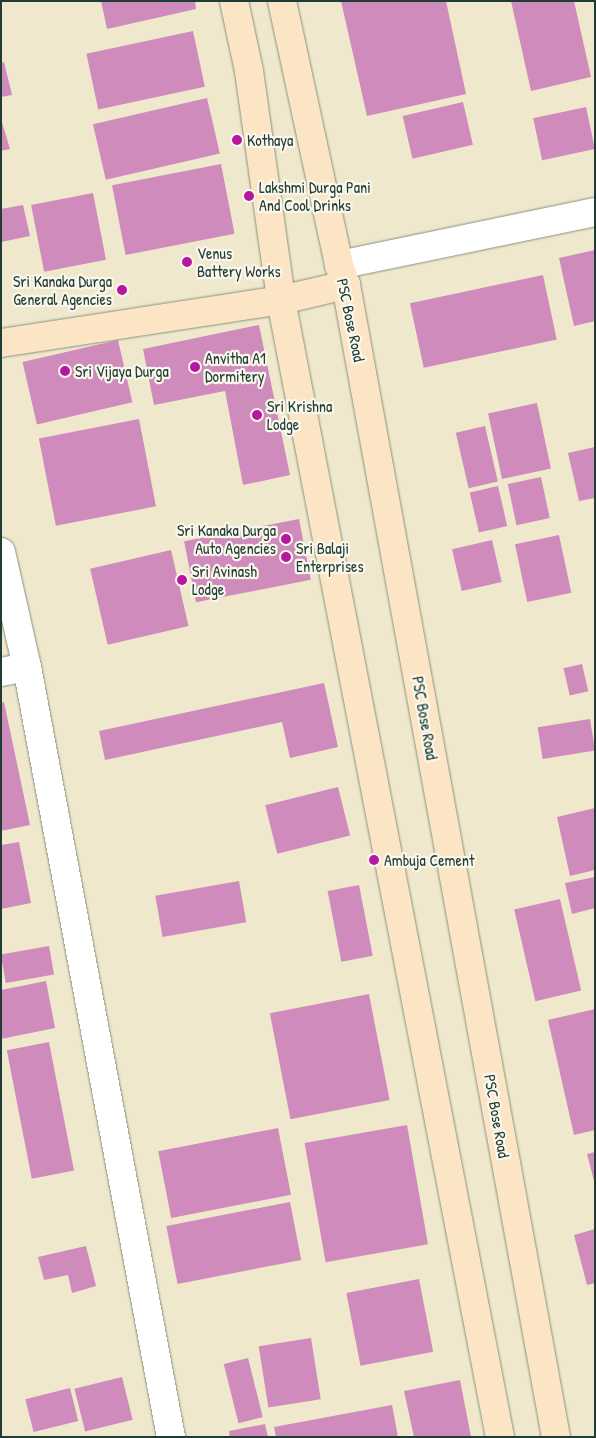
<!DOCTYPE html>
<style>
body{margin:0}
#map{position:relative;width:596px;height:1438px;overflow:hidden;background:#efe8cc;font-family:"Patrick Hand",sans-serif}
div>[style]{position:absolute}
.building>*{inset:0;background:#cf8bbb;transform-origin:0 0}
.roads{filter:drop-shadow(0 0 1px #879280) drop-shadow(0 0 1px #879280)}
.street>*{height:28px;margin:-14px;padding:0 14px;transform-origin:14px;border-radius:14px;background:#fff}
.secondary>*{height:28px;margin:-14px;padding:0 14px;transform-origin:14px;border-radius:14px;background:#fce5c4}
.dots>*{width:14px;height:14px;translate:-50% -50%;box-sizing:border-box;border:2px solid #fbf7ec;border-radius:50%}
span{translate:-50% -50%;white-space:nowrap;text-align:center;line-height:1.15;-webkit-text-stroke:4.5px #fbf7ec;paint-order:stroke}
.poi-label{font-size:16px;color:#1f3d34}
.left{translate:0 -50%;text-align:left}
.right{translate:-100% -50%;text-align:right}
.street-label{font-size:16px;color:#1f3d34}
.frame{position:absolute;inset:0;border:2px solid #1f3d34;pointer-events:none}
</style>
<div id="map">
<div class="building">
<div style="clip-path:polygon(101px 1px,195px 1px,196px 9px,107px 29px)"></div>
<div style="clip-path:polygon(341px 1px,446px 1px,466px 94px,367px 116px)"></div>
<div style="clip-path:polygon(511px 1px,574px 1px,591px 77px,531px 91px)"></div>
<div style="left:193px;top:31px;width:57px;height:109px;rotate:78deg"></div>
<div style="clip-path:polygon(4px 62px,12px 95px,1px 97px,1px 63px)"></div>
<div style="left:207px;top:98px;width:57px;height:117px;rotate:77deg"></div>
<div style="left:463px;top:102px;width:44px;height:62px;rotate:77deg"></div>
<div style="left:586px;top:107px;width:43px;height:54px;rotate:78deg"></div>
<div style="clip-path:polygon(1px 119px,10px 149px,1px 151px)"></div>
<div style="left:221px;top:164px;width:71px;height:111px;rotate:79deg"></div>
<div style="left:93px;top:193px;width:68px;height:63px;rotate:79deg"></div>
<div style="clip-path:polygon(23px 205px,30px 236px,1px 242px,1px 209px)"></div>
<div style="clip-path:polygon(595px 250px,595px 321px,574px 326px,559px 258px)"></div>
<div style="left:543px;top:275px;width:66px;height:136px;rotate:78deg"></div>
<div style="clip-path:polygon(259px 325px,290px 475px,243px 485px,225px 391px,154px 405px,143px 349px)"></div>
<div style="left:118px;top:340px;width:64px;height:98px;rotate:77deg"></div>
<div style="left:537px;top:403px;width:67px;height:50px;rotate:78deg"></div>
<div style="left:139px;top:419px;width:89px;height:102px;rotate:79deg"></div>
<div style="left:485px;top:426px;width:57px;height:30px;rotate:77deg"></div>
<div style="clip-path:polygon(595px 447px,595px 498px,579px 501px,568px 453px)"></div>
<div style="left:541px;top:477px;width:42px;height:34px;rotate:78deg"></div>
<div style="left:498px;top:486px;width:41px;height:29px;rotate:77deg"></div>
<div style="left:299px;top:519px;width:62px;height:117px;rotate:79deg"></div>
<div style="left:559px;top:535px;width:59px;height:45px;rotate:78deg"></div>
<div style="left:492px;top:540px;width:43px;height:41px;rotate:77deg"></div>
<div style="left:171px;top:550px;width:78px;height:83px;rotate:77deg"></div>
<div style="left:582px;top:664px;width:28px;height:19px;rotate:77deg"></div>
<div style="clip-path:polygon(324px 683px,338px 747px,290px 758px,282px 722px,105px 760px,99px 731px)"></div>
<div style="clip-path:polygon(4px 702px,30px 825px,1px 831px,1px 703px)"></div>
<div style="left:590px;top:719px;width:32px;height:53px;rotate:81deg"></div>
<div style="left:338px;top:787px;width:50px;height:75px;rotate:76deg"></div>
<div style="clip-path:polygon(595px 808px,595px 870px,570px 876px,557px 817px)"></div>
<div style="clip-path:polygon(19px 842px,31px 903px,1px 909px,1px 845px)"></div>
<div style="clip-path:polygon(595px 877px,595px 908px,572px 914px,565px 883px)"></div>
<div style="left:239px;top:881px;width:42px;height:85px;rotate:80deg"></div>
<div style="left:359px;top:885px;width:72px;height:32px;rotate:79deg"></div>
<div style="left:560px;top:899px;width:94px;height:47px;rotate:77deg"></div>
<div style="left:49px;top:946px;width:29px;height:49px;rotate:80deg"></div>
<div style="clip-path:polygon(46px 981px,55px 1028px,1px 1039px,1px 990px)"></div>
<div style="left:369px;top:994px;width:108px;height:101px;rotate:79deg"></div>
<div style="clip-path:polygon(595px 1009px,595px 1130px,574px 1135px,548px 1020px)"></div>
<div style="left:49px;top:1042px;width:131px;height:43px;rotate:79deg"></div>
<div style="left:407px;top:1125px;width:121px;height:104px;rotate:80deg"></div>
<div style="left:278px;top:1128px;width:68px;height:122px;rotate:79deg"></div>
<div style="clip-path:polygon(595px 1152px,595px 1181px,594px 1181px,587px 1154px)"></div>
<div style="left:290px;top:1202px;width:59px;height:126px;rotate:79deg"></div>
<div style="clip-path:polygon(595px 1229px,595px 1283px,587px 1285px,574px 1235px)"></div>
<div style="clip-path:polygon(86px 1246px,96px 1286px,72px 1293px,68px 1275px,44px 1280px,38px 1257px)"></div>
<div style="left:419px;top:1279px;width:74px;height:74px;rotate:79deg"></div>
<div style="left:311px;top:1338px;width:62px;height:53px;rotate:81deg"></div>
<div style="left:248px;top:1358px;width:61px;height:25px;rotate:76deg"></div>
<div style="left:122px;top:1377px;width:44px;height:49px;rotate:76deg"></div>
<div style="clip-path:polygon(460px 1380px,471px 1437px,414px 1437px,404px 1391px)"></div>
<div style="left:70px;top:1388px;width:34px;height:46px;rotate:76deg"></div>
<div style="clip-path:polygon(392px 1405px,398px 1437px,276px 1437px,274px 1427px)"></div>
<div style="clip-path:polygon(265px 1424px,268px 1437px,230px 1437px,229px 1431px)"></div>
</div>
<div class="roads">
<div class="street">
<div style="left:339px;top:265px;width:261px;rotate:-11.7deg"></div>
<div style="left:1px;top:552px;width:118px;rotate:77.3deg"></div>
<div style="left:1px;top:672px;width:26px;rotate:-11deg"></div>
<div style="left:27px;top:667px;width:783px;rotate:79.41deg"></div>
</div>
<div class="secondary">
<div style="left:234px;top:1px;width:72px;rotate:77.9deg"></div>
<div style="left:249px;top:71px;width:231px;rotate:82deg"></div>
<div style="left:281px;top:300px;width:1158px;rotate:79.1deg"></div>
<div style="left:282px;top:1px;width:270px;rotate:77.8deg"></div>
<div style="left:339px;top:265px;width:21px;rotate:71deg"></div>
<div style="left:346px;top:285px;width:1171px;rotate:79.67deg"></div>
<div style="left:1px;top:343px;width:283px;rotate:-8.7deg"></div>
<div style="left:281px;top:300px;width:67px;rotate:-13deg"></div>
</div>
</div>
<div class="dots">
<div style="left:237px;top:140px;background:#b5179e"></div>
<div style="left:249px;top:196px;background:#b5179e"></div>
<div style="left:187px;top:262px;background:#b5179e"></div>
<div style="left:122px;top:290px;background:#b5179e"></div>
<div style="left:195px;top:367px;background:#b5179e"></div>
<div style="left:65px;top:371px;background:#b5179e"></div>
<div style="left:257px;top:415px;background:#b5179e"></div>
<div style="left:286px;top:539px;background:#b5179e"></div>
<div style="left:286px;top:557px;background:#b5179e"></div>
<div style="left:182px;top:580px;background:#b5179e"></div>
<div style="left:374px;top:860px;background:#b5179e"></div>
</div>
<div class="poi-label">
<span class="left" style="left:247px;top:140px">Kothaya</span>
<span class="left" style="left:259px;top:196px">Lakshmi Durga Pani<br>And Cool Drinks</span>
<span class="left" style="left:197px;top:262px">Venus<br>Battery Works</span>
<span class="right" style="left:112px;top:290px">Sri Kanaka Durga<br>General Agencies</span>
<span class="left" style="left:205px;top:367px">Anvitha A1<br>Dormitery</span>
<span class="left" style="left:75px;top:371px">Sri Vijaya Durga</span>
<span class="left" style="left:267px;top:415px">Sri Krishna<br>Lodge</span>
<span class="right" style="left:276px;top:539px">Sri Kanaka Durga<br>Auto Agencies</span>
<span class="left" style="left:296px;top:557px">Sri Balaji<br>Enterprises</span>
<span class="left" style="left:192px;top:580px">Sri Avinash<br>Lodge</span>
<span class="left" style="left:384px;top:860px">Ambuja Cement</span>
</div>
<div class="street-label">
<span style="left:351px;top:320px;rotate:78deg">PSC Bose Road</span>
<span style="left:425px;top:718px;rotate:80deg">PSC Bose Road</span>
<span style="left:497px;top:1116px;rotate:80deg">PSC Bose Road</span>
</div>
<div class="frame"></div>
</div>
